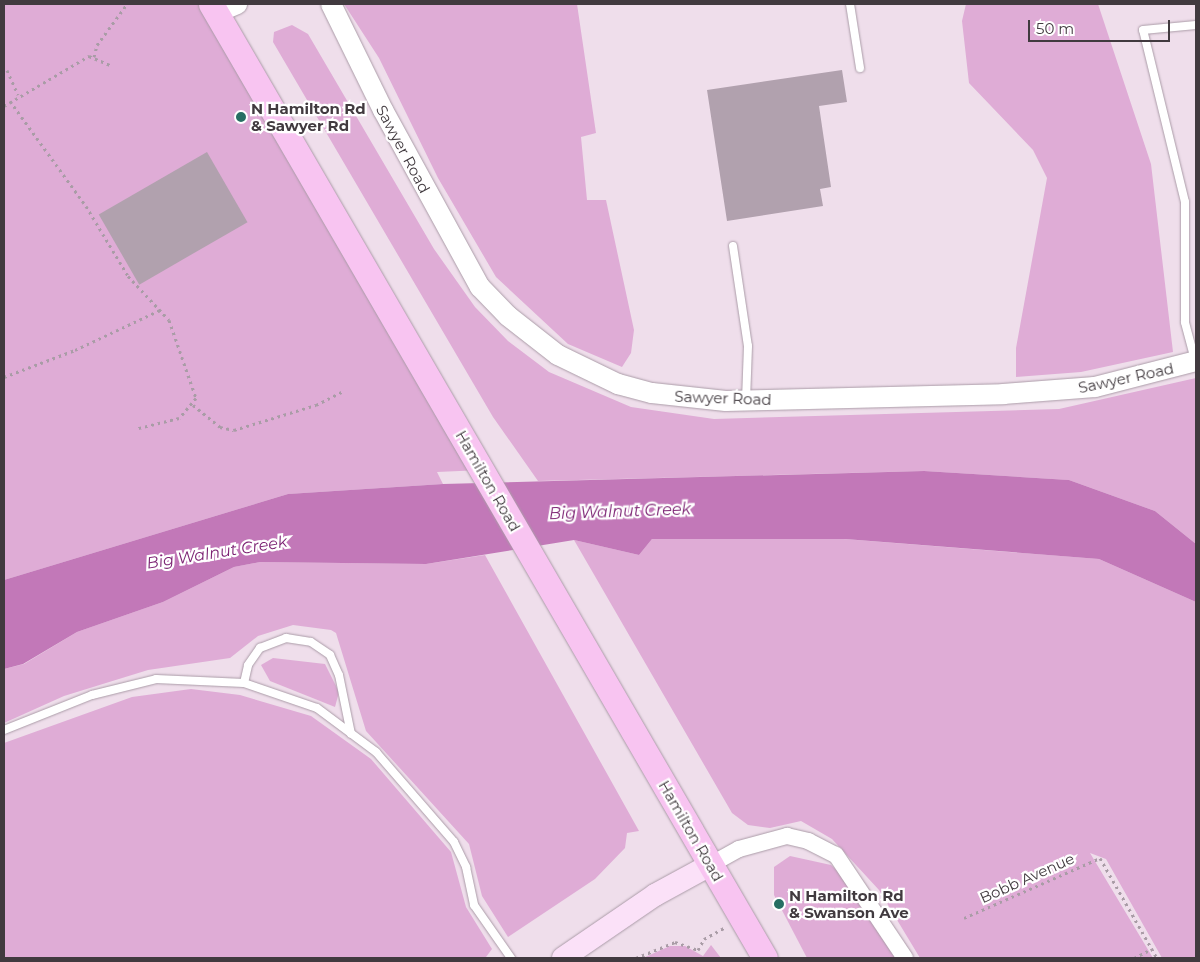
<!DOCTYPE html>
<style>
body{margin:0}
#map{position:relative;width:1200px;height:962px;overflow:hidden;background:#efdeeb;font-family:Montserrat,sans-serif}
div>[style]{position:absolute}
.green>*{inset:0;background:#dfacd6}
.water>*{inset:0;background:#c278b8}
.building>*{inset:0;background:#b1a1ae;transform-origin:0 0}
.path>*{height:3px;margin-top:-1.5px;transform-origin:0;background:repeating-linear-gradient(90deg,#a99ca6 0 2.5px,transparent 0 6.5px)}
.roads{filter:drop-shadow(0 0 1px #ab9ca8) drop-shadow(0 0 1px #ab9ca8)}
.service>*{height:8px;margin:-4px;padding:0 4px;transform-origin:4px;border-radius:4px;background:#fff}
.minor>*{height:16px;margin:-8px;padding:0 8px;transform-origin:8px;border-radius:8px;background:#fff}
.tertiary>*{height:20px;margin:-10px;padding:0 10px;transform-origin:10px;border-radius:10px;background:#fff}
.secondary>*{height:22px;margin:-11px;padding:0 11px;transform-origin:11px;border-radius:11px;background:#fbe1f8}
.primary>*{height:25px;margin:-12.5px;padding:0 12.5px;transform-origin:12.5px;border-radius:12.5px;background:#f8c4f1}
.dots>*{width:14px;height:14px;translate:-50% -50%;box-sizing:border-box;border:2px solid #fff;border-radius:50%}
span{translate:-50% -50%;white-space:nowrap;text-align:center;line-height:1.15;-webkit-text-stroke:4.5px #fff;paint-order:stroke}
.poi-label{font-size:15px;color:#413a3f;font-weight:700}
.left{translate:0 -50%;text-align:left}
.street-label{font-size:15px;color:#413a3f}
.water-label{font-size:16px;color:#7d2474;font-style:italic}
.frame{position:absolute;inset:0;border:5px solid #413a3f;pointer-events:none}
.scale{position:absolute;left:1028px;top:20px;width:142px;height:22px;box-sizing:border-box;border:2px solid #413a3f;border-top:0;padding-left:6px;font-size:15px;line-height:18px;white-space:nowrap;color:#413a3f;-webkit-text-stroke:4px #fff;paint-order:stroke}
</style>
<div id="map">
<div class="green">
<div style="clip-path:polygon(4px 4px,211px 4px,482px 470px,437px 472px,443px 484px,288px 494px,4px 580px)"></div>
<div style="clip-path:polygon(344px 4px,577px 4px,596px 133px,581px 137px,587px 200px,606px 200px,634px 330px,631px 353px,622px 367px,568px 344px,496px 277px,438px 178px,379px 58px)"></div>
<div style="clip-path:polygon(966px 4px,1098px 4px,1151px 164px,1173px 352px,1081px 372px,1016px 377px,1016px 348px,1047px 178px,1033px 150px,969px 83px,962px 21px)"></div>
<div style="clip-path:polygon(292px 25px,308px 34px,434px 249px,475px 307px,508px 341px,549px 372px,631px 407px,714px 419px,1059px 409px,1196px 378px,1196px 544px,1155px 511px,1069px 480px,924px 471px,538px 481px,493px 417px,273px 42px,274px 32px)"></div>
<div style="clip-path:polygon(652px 539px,844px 539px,1099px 559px,1196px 602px,1196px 958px,1162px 958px,1106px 859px,1090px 853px,1153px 958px,920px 958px,879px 890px,832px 839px,801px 821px,770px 828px,748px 825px,732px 813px,574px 540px,639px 555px)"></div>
<div style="clip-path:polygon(485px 555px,639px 831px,627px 833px,625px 848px,595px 879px,508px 937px,482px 896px,469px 844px,366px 731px,336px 633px,331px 630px,293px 625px,258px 636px,230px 658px,148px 670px,64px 696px,4px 723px,4px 669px,24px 664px,77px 632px,163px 602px,234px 567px,260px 562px,426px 564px)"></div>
<div style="clip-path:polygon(273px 658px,325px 664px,339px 692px,335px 707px,270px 681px,261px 665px)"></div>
<div style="clip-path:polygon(191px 689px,240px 695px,311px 716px,371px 759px,451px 852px,466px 907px,492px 949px,486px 957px,4px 958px,4px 743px,132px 697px)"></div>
<div style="clip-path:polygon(790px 856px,831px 865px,846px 879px,896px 958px,807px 958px,774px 895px,774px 867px)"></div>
<div style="clip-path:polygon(711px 945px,721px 958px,643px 958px,670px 946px,685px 946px,703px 956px)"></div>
</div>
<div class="water">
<div style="clip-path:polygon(924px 471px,1069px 480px,1155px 511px,1196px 544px,1196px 602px,1099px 559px,845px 539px,652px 539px,639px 555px,574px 540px,426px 564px,260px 562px,234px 567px,163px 602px,77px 632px,23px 664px,4px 669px,4px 580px,288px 494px,443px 484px)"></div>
</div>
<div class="building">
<div style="clip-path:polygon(842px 70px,847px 102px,819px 106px,831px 187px,820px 189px,823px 206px,727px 221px,707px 90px)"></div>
<div style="left:207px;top:152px;width:81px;height:125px;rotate:60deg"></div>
</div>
<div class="path">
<div style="left:94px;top:57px;width:12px;rotate:-76deg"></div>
<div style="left:97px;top:45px;width:51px;rotate:-53.8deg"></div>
<div style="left:7px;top:70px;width:27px;rotate:66deg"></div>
<div style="left:10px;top:101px;width:130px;rotate:54.1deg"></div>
<div style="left:86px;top:206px;width:82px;rotate:59deg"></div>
<div style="left:128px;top:276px;width:60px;rotate:47deg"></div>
<div style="left:169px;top:320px;width:83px;rotate:70.9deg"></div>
<div style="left:196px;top:398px;width:26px;rotate:130deg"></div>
<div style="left:179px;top:418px;width:45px;rotate:166deg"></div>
<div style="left:4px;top:106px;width:99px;rotate:-30.5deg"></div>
<div style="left:89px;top:56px;width:25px;rotate:23deg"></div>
<div style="left:4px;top:377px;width:76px;rotate:-20.8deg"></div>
<div style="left:75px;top:350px;width:96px;rotate:-25.2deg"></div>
<div style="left:193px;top:405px;width:35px;rotate:39deg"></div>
<div style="left:220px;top:427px;width:14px;rotate:12deg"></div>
<div style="left:234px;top:430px;width:86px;rotate:-17deg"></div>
<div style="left:316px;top:405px;width:30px;rotate:-27deg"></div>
<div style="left:964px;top:918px;width:149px;rotate:-23.8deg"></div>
<div style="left:1100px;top:858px;width:115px;rotate:60.3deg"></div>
<div style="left:636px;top:958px;width:42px;rotate:-22.3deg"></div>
<div style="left:675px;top:942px;width:24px;rotate:19deg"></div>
<div style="left:698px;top:950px;width:13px;rotate:-61deg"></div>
<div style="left:704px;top:939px;width:23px;rotate:-29deg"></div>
<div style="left:1134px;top:958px;width:20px;rotate:-27deg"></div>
</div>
<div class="roads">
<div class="service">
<div style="left:850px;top:4px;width:65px;rotate:81.1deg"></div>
<div style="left:733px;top:246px;width:101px;rotate:81.5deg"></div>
<div style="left:748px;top:346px;width:54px;rotate:92.1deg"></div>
<div style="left:1195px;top:360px;width:39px;rotate:-105deg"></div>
<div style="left:1185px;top:322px;width:120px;rotate:-90deg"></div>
<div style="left:1185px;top:202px;width:177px;rotate:-103.7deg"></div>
<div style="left:1143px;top:30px;width:53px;rotate:-5.4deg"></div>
<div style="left:244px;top:683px;width:18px;rotate:-77deg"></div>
<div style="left:248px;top:665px;width:21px;rotate:-55deg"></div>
<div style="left:260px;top:648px;width:28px;rotate:-21deg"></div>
<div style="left:286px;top:638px;width:25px;rotate:9deg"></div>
<div style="left:311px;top:642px;width:23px;rotate:34deg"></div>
<div style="left:330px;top:655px;width:22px;rotate:66deg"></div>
<div style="left:339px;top:675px;width:60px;rotate:78.5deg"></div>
<div style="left:4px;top:730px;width:95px;rotate:-21.7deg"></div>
<div style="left:92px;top:695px;width:66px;rotate:-14deg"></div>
<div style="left:156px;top:679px;width:88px;rotate:2.6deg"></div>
<div style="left:244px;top:683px;width:77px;rotate:18.9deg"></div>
<div style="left:317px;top:708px;width:74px;rotate:36.7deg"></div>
<div style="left:376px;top:752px;width:119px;rotate:49.1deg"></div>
<div style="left:454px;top:842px;width:28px;rotate:64deg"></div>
<div style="left:466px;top:867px;width:39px;rotate:78deg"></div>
<div style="left:474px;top:905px;width:65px;rotate:55.1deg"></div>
</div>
<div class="minor">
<div style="left:710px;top:865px;width:33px;rotate:-29deg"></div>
<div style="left:739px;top:849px;width:50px;rotate:-15.2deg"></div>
<div style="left:787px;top:836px;width:22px;rotate:13deg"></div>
<div style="left:808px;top:841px;width:31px;rotate:27deg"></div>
<div style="left:836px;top:855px;width:124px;rotate:56.2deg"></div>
</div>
<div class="tertiary">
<div style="left:331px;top:4px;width:118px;rotate:63.9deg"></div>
<div style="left:383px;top:110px;width:202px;rotate:61.3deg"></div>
<div style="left:480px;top:287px;width:40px;rotate:46deg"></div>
<div style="left:508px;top:316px;width:63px;rotate:38deg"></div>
<div style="left:558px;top:355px;width:67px;rotate:25.8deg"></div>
<div style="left:618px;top:384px;width:35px;rotate:15deg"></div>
<div style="left:652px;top:393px;width:74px;rotate:6.2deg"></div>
<div style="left:726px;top:401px;width:277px;rotate:-1.4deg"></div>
<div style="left:1003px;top:394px;width:92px;rotate:-4.4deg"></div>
<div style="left:1095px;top:387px;width:104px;rotate:-14.4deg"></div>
<div style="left:216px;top:13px;width:23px;rotate:-23deg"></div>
</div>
<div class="secondary">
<div style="left:563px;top:958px;width:112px;rotate:-34.4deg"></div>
<div style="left:655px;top:895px;width:63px;rotate:-28.6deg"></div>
</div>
<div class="primary">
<div style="left:211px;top:4px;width:1103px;rotate:59.86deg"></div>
</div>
</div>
<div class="dots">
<div style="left:241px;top:117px;background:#276e63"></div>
<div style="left:779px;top:904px;background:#276e63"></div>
</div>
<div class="poi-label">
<span class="left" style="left:251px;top:117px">N Hamilton Rd<br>&amp; Sawyer Rd</span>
<span class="left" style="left:789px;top:904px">N Hamilton Rd<br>&amp; Swanson Ave</span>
</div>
<div class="street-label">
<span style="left:403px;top:149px;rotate:62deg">Sawyer Road</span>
<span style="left:1126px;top:378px;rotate:-12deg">Sawyer Road</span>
<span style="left:723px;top:398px;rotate:2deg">Sawyer Road</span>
<span style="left:488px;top:481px;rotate:60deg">Hamilton Road</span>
<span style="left:691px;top:831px;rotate:60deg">Hamilton Road</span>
<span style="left:1027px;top:878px;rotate:-24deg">Bobb Avenue</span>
</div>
<div class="water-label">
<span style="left:620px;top:512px;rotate:-2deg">Big Walnut Creek</span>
<span style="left:217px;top:553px;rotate:-9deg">Big Walnut Creek</span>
</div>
<div class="frame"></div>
<div class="scale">50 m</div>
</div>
